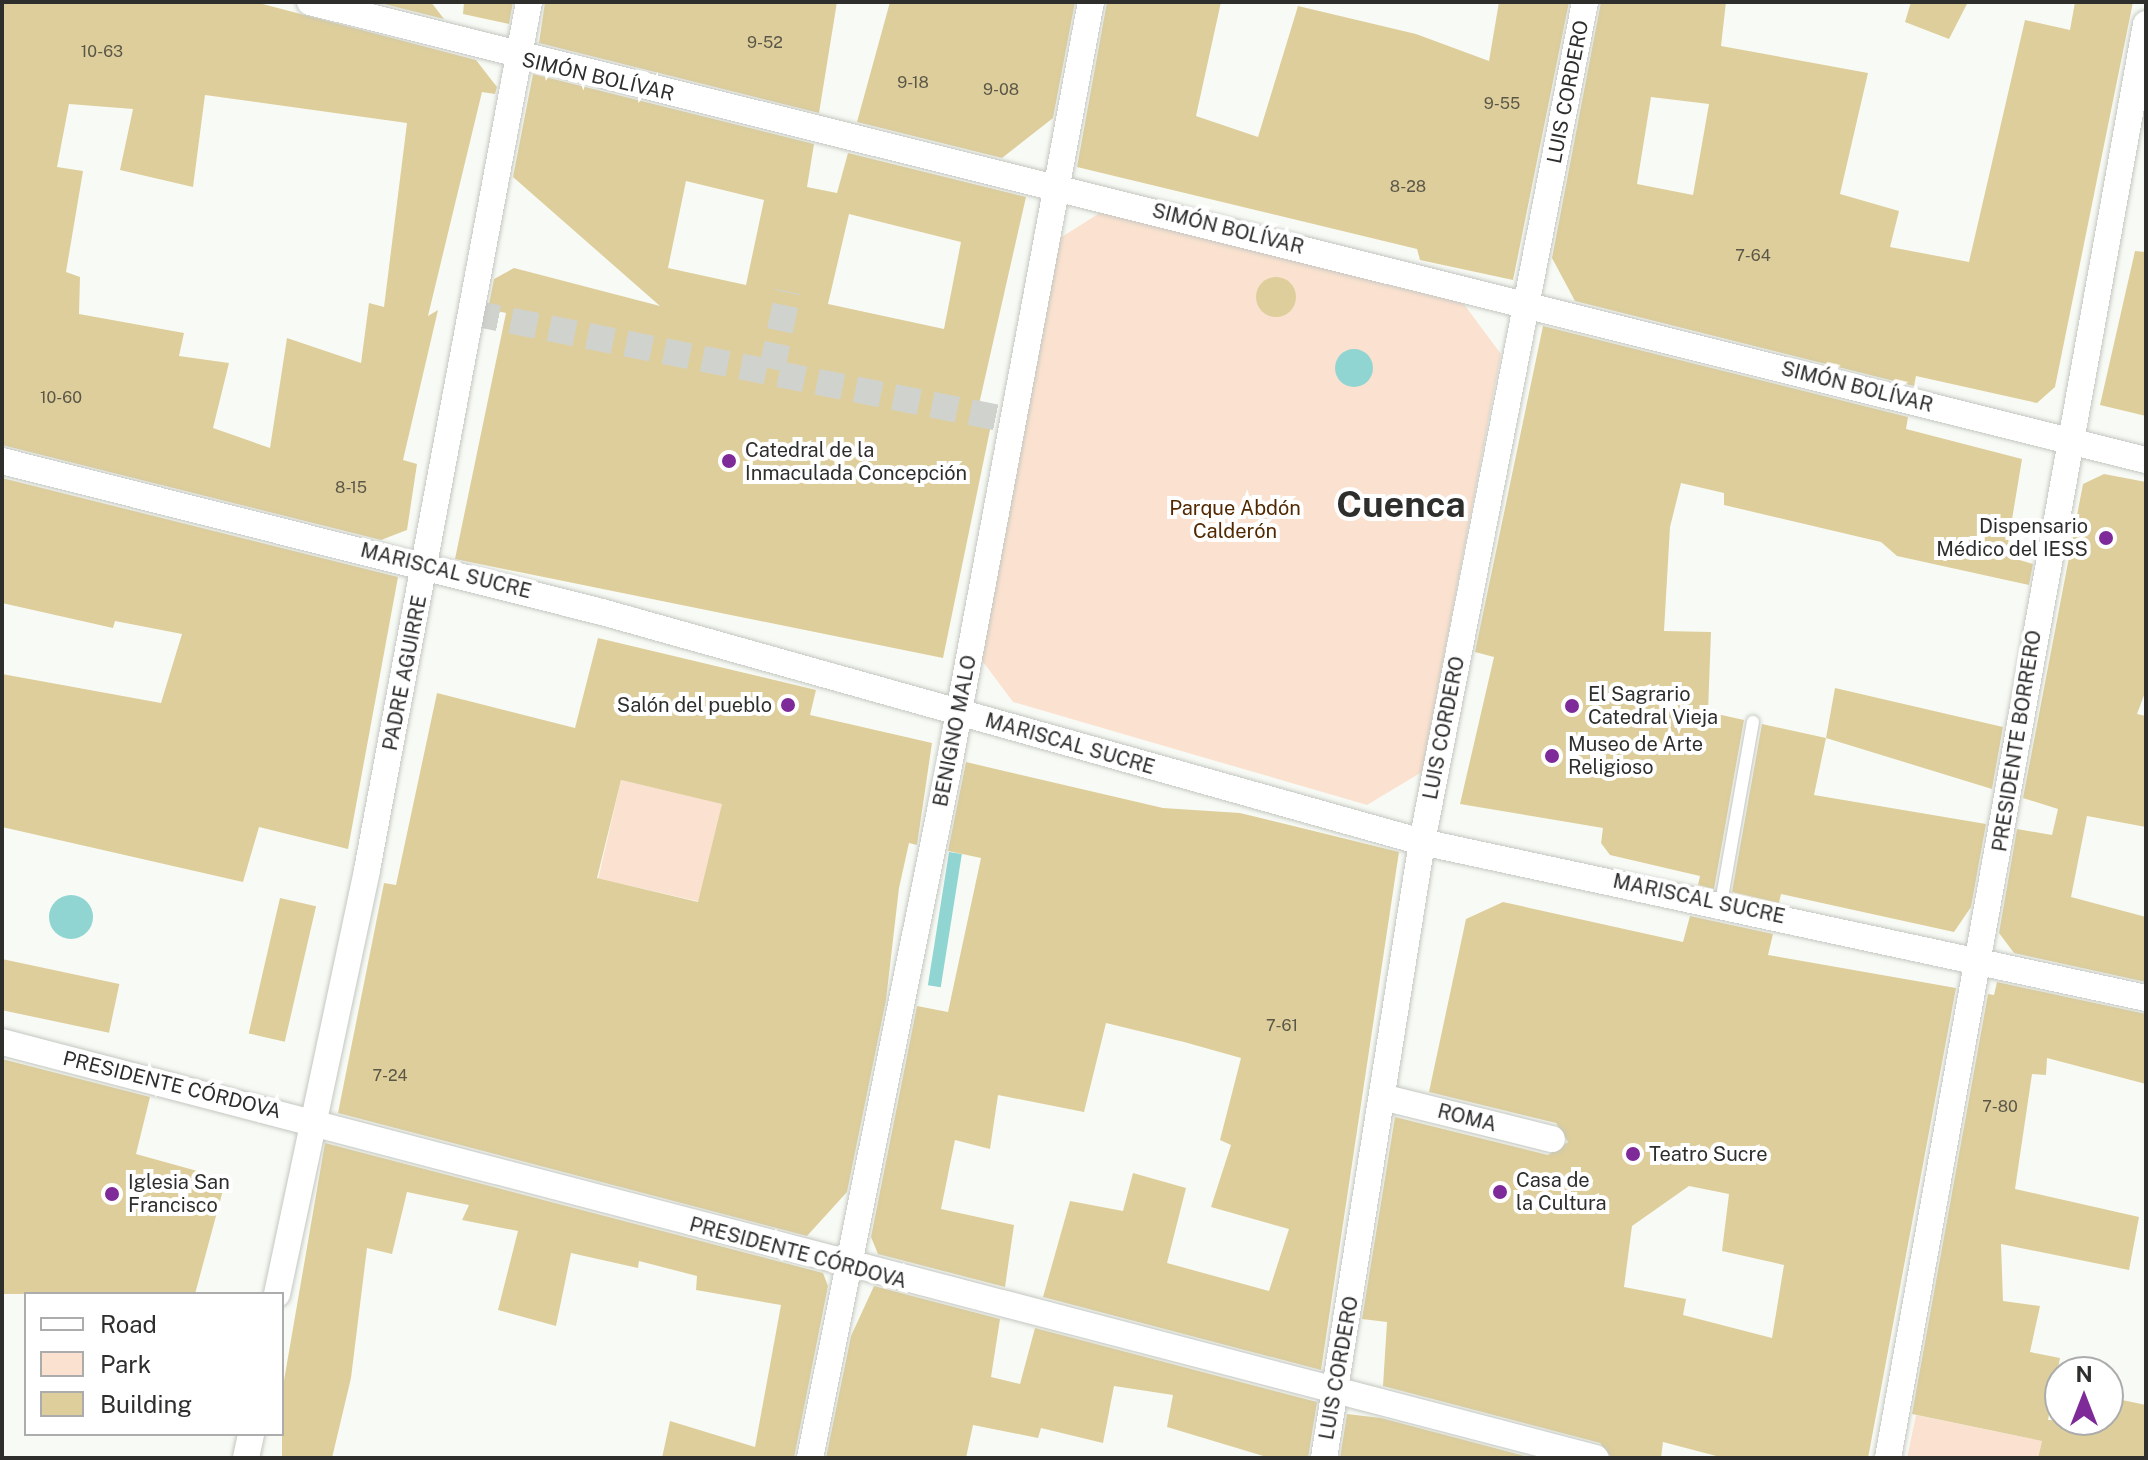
<!DOCTYPE html>
<meta charset="utf-8">
<style>
body{margin:0}
#map{position:relative;width:2148px;height:1460px;overflow:hidden;background:#f8fbf5;font-family:"Public Sans",sans-serif}
div>[style]{position:absolute}
.green>*{inset:0;background:#fbe2d0;transform-origin:0 0}
.water>*{inset:0;background:#90d5d2;transform-origin:0 0}
.round{border-radius:50%}
.building>*{inset:0;background:#dece9b;transform-origin:0 0}
.street-tunnel>*{height:26px;margin-top:-13px;transform-origin:0;background:repeating-linear-gradient(90deg,#d0d2cd 0 26px,transparent 0 39px)}
.roads{filter:drop-shadow(0 0 2px #c4c7c1) drop-shadow(0 0 2px #c4c7c1)}
.lane>*{height:12px;margin:-6px;padding:0 6px;transform-origin:6px;border-radius:6px;background:#fff}
.street>*{height:26px;margin:-13px;padding:0 13px;transform-origin:13px;border-radius:13px;background:#fff}
.dots>*{width:22px;height:22px;translate:-50% -50%;box-sizing:border-box;border:4px solid #fff;border-radius:50%}
span{translate:-50% -50%;white-space:nowrap;text-align:center;line-height:1.15;-webkit-text-stroke:8px #fff;paint-order:stroke}
.number-label{font-size:16px;color:#5a5748}
.number-label span{-webkit-text-stroke-width:0}
.street-label{font-size:20px;color:#2e2f2d}
.poi-label{font-size:20px;color:#2e2f2d}
.left{translate:0 -50%;text-align:left}
.right{translate:-100% -50%;text-align:right}
.park-label{font-size:20px;color:#522800}
.town-label{font-size:36px;color:#2e2f2d;font-weight:700}
.frame{position:absolute;inset:0;border:4px solid #2e2f2d;pointer-events:none}
.legend{position:absolute;left:24px;top:1292px;width:260px;height:144px;box-sizing:border-box;background:#fff;border:2px solid #abacab;margin:0;padding:10px 14px;list-style:none;font-size:24px;color:#2e2f2d}
.legend li{display:flex;align-items:center;gap:16px;height:40px}
.legend b{width:40px;border:2px solid #abacab}
.north{position:absolute;left:2044px;top:1356px;width:80px;height:80px;box-sizing:border-box;background:#fff;border:2px solid #abacab;border-radius:50%;rotate:0deg;font-size:22px;font-weight:700;line-height:32px;text-align:center;color:#2e2f2d}
.north::after{content:'';display:block;margin:auto;width:28px;height:36px;background:#7e2a99;clip-path:polygon(50% 0,100% 100%,50% 72%,0 100%)}
</style>
<div id="map">
<div class="green">
<div style="clip-path:polygon(1106px 209px,1463px 303px,1501px 354px,1422px 772px,1367px 805px,1013px 702px,975px 651px,1052px 243px)"></div>
<div style="left:621px;top:780px;width:104px;height:101px;rotate:13deg"></div>
<div style="clip-path:polygon(1916px 1415px,2042px 1441px,2038px 1458px,1907px 1458px)"></div>
</div>
<div class="water">
<div class="round" style="left:1335px;top:349px;width:38px;height:38px"></div>
<div style="left:949px;top:852px;width:13px;height:135px;rotate:9deg"></div>
<div class="round" style="left:49px;top:895px;width:44px;height:44px"></div>
</div>
<div class="building">
<div style="clip-path:polygon(evenodd,2px 2px,255px 2px,476px 60px,497px 87px,495px 94px,482px 92px,428px 316px,438px 310px,403px 460px,417px 464px,407px 530px,381px 540px,2px 445px,2px 2px,205px 95px,407px 123px,384px 307px,369px 303px,361px 363px,287px 338px,270px 448px,213px 428px,229px 363px,179px 356px,184px 333px,79px 314px,80px 277px,66px 272px,83px 171px,57px 167px,69px 104px,133px 109px,120px 170px,193px 187px,205px 95px)"></div>
<div style="clip-path:polygon(376px 2px,431px 2px,444px 19px)"></div>
<div style="clip-path:polygon(464px 2px,513px 2px,509px 24px,463px 14px)"></div>
<div style="clip-path:polygon(545px 2px,837px 2px,819px 113px,539px 43px)"></div>
<div style="clip-path:polygon(890px 2px,1075px 2px,1053px 118px,1002px 158px,857px 122px)"></div>
<div style="clip-path:polygon(1107px 2px,1221px 2px,1196px 116px,1258px 137px,1298px 6px,1416px 34px,1489px 61px,1499px 2px,1569px 2px,1513px 280px,1420px 260px,1417px 249px,1077px 167px)"></div>
<div style="clip-path:polygon(evenodd,1601px 2px,1726px 2px,1721px 46px,1868px 73px,1840px 194px,1899px 211px,1890px 247px,1969px 262px,2025px 20px,2070px 30px,2075px 2px,2133px 2px,2055px 387px,2037px 403px,1916px 376px,1914px 386px,1575px 301px,1552px 258px,1601px 2px,1651px 97px,1709px 104px,1693px 195px,1637px 184px,1651px 97px)"></div>
<div style="clip-path:polygon(1911px 2px,1968px 2px,1949px 39px,1905px 22px)"></div>
<div style="clip-path:polygon(evenodd,533px 74px,814px 144px,807px 187px,837px 193px,848px 153px,1026px 197px,975px 422px,991px 425px,943px 658px,455px 559px,506px 313px,488px 309px,494px 279px,514px 268px,660px 306px,513px 177px,533px 74px,686px 181px,764px 200px,746px 285px,668px 268px,686px 181px,533px 74px,849px 214px,961px 242px,944px 329px,828px 304px,849px 214px)"></div>
<div style="clip-path:polygon(2135px 251px,2146px 252px,2146px 416px,2100px 405px)"></div>
<div class="round" style="left:1256px;top:277px;width:40px;height:40px"></div>
<div style="clip-path:polygon(1543px 326px,1908px 417px,1906px 429px,2022px 459px,2006px 556px,2033px 564px,2029px 585px,1897px 556px,1881px 542px,1724px 505px,1724px 493px,1681px 483px,1670px 527px,1664px 631px,1711px 632px,1708px 712px,1744px 720px,1714px 889px,1698px 885px,1700px 876px,1610px 855px,1601px 843px,1603px 828px,1460px 804px,1494px 657px,1475px 652px)"></div>
<div style="clip-path:polygon(2104px 474px,2146px 482px,2146px 690px,2137px 714px,2146px 716px,2146px 827px,2087px 816px,2071px 897px,2146px 917px,2146px 982px,2014px 953px,1999px 933px,2017px 829px,2052px 835px,2058px 809px,2023px 798px,2083px 484px)"></div>
<div style="clip-path:polygon(2px 478px,398px 577px,348px 849px,259px 827px,243px 882px,2px 827px,2px 674px,161px 703px,182px 634px,115px 621px,113px 628px,2px 603px)"></div>
<div style="clip-path:polygon(evenodd,598px 638px,816px 690px,810px 715px,932px 743px,917px 845px,909px 843px,899px 888px,886px 1000px,847px 1192px,807px 1236px,338px 1113px,384px 883px,396px 885px,437px 693px,575px 728px,598px 638px,621px 780px,722px 804px,698px 902px,597px 878px,621px 780px)"></div>
<div style="clip-path:polygon(1835px 688px,2003px 727px,1992px 789px,1826px 738px)"></div>
<div style="clip-path:polygon(1762px 724px,1826px 738px,1814px 795px,1986px 824px,1971px 907px,1954px 932px,1781px 894px,1779px 903px,1732px 892px)"></div>
<div style="clip-path:polygon(966px 762px,1163px 808px,1240px 813px,1399px 852px,1321px 1370px,1043px 1297px,1070px 1201px,1123px 1211px,1133px 1173px,1186px 1188px,1167px 1263px,1269px 1291px,1289px 1229px,1211px 1207px,1231px 1145px,1220px 1140px,1241px 1058px,1184px 1042px,1106px 1023px,1084px 1112px,998px 1095px,990px 1149px,955px 1140px,941px 1209px,1014px 1225px,1005px 1287px,878px 1254px,871px 1237px,917px 1006px,948px 1012px,981px 858px,948px 851px)"></div>
<div style="left:280px;top:898px;width:37px;height:139px;rotate:13deg"></div>
<div style="clip-path:polygon(evenodd,1503px 902px,1683px 942px,1690px 916px,1773px 934px,1768px 955px,1956px 988px,1868px 1458px,1724px 1458px,1663px 1442px,1661px 1458px,1612px 1458px,1600px 1443px,1383px 1386px,1387px 1322px,1362px 1319px,1395px 1117px,1548px 1155px,1568px 1142px,1556px 1123px,1429px 1092px,1466px 919px,1503px 902px,1689px 1186px,1729px 1194px,1722px 1251px,1784px 1265px,1772px 1338px,1683px 1315px,1686px 1299px,1624px 1287px,1632px 1226px,1689px 1186px)"></div>
<div style="left:2px;top:959px;width:120px;height:50px;rotate:12deg"></div>
<div style="clip-path:polygon(1997px 982px,2146px 1014px,2146px 1084px,2047px 1058px,2046px 1075px,2032px 1074px,2015px 1189px,2139px 1217px,2129px 1270px,2001px 1244px,2003px 1301px,2040px 1306px,2030px 1352px,2060px 1358px,2048px 1420px,2108px 1420px,2108px 1397px,2146px 1405px,2146px 1458px,2038px 1458px,2042px 1441px,1912px 1414px,1988px 994px,1994px 995px)"></div>
<div style="clip-path:polygon(2px 1059px,150px 1097px,136px 1154px,226px 1179px,195px 1294px,2px 1294px)"></div>
<div style="clip-path:polygon(325px 1143px,823px 1273px,828px 1286px,794px 1458px,662px 1458px,670px 1421px,755px 1447px,781px 1305px,696px 1290px,697px 1276px,639px 1261px,638px 1268px,571px 1253px,556px 1326px,498px 1310px,518px 1231px,462px 1220px,469px 1205px,407px 1192px,392px 1254px,367px 1248px,351px 1378px,332px 1458px,282px 1458px,282px 1392px)"></div>
<div style="clip-path:polygon(874px 1286px,1000px 1319px,991px 1377px,1020px 1384px,1035px 1328px,1317px 1402px,1308px 1458px,1270px 1458px,1167px 1427px,1173px 1395px,1114px 1386px,1103px 1443px,1041px 1428px,1038px 1438px,973px 1425px,966px 1458px,826px 1458px,851px 1336px)"></div>
<div style="clip-path:polygon(1347px 1414px,1381px 1418px,1533px 1458px,1340px 1458px)"></div>
</div>
<div class="street-tunnel">
<div style="left:473px;top:313px;width:552px;rotate:11.29deg"></div>
<div style="left:772px;top:369px;width:79px;rotate:-78.3deg"></div>
</div>
<div class="roads">
<div class="lane">
<div style="left:1721px;top:903px;width:184px;rotate:-80deg"></div>
</div>
<div class="street">
<div style="left:310px;top:2px;width:1892px;rotate:14.01deg"></div>
<div style="left:2px;top:461px;width:619px;rotate:14.13deg"></div>
<div style="left:602px;top:612px;width:852px;rotate:15.67deg"></div>
<div style="left:1422px;top:842px;width:741px;rotate:12.16deg"></div>
<div style="left:2px;top:1042px;width:1647px;rotate:14.63deg"></div>
<div style="left:1382px;top:1097px;width:175px;rotate:13.9deg"></div>
<div style="left:277px;top:1294px;width:433px;rotate:-78deg"></div>
<div style="left:367px;top:870px;width:883px;rotate:-79.43deg"></div>
<div style="left:246px;top:1458px;width:25px;rotate:-78deg"></div>
<div style="left:810px;top:1458px;width:701px;rotate:-78.64deg"></div>
<div style="left:948px;top:771px;width:782px;rotate:-79.47deg"></div>
<div style="left:1324px;top:1458px;width:624px;rotate:-80.96deg"></div>
<div style="left:1422px;top:842px;width:856px;rotate:-79.02deg"></div>
<div style="left:1888px;top:1458px;width:1457px;rotate:-79.8deg"></div>
</div>
</div>
<div class="dots">
<div style="left:729px;top:461px;background:#7e2a99"></div>
<div style="left:2106px;top:538px;background:#7e2a99"></div>
<div style="left:788px;top:705px;background:#7e2a99"></div>
<div style="left:1572px;top:706px;background:#7e2a99"></div>
<div style="left:1552px;top:756px;background:#7e2a99"></div>
<div style="left:1633px;top:1154px;background:#7e2a99"></div>
<div style="left:1500px;top:1192px;background:#7e2a99"></div>
<div style="left:112px;top:1194px;background:#7e2a99"></div>
</div>
<div class="number-label">
<span style="left:765px;top:43px">9-52</span>
<span style="left:102px;top:52px">10-63</span>
<span style="left:913px;top:83px">9-18</span>
<span style="left:1001px;top:90px">9-08</span>
<span style="left:1502px;top:104px">9-55</span>
<span style="left:1408px;top:187px">8-28</span>
<span style="left:1753px;top:256px">7-64</span>
<span style="left:61px;top:398px">10-60</span>
<span style="left:351px;top:488px">8-15</span>
<span style="left:1282px;top:1026px">7-61</span>
<span style="left:390px;top:1076px">7-24</span>
<span style="left:2000px;top:1107px">7-80</span>
</div>
<div class="street-label">
<span style="left:598px;top:77px;rotate:13deg">SIMÓN BOLÍVAR</span>
<span style="left:1568px;top:92px;rotate:-79deg">LUIS CORDERO</span>
<span style="left:1228px;top:229px;rotate:14deg">SIMÓN BOLÍVAR</span>
<span style="left:1857px;top:387px;rotate:14deg">SIMÓN BOLÍVAR</span>
<span style="left:446px;top:571px;rotate:14deg">MARISCAL SUCRE</span>
<span style="left:405px;top:673px;rotate:-79deg">PADRE AGUIRRE</span>
<span style="left:1444px;top:728px;rotate:-79deg">LUIS CORDERO</span>
<span style="left:955px;top:731px;rotate:-79deg">BENIGNO MALO</span>
<span style="left:2017px;top:741px;rotate:-81deg">PRESIDENTE BORRERO</span>
<span style="left:1070px;top:744px;rotate:16deg">MARISCAL SUCRE</span>
<span style="left:1699px;top:899px;rotate:12deg">MARISCAL SUCRE</span>
<span style="left:172px;top:1085px;rotate:14deg">PRESIDENTE CÓRDOVA</span>
<span style="left:1467px;top:1118px;rotate:14deg">ROMA</span>
<span style="left:798px;top:1253px;rotate:15deg">PRESIDENTE CÓRDOVA</span>
<span style="left:1339px;top:1368px;rotate:-80deg">LUIS CORDERO</span>
</div>
<div class="poi-label">
<span class="left" style="left:745px;top:462px">Catedral de la<br>Inmaculada Concepción</span>
<span class="right" style="left:2088px;top:538px">Dispensario<br>Médico del IESS</span>
<span class="left" style="left:1588px;top:706px">El Sagrario<br>Catedral Vieja</span>
<span class="right" style="left:772px;top:705px">Salón del pueblo</span>
<span class="left" style="left:1568px;top:756px">Museo de Arte<br>Religioso</span>
<span class="left" style="left:1649px;top:1154px">Teatro Sucre</span>
<span class="left" style="left:1516px;top:1192px">Casa de<br>la Cultura</span>
<span class="left" style="left:128px;top:1194px">Iglesia San<br>Francisco</span>
</div>
<div class="park-label">
<span style="left:1235px;top:520px">Parque Abdón<br>Calderón</span>
</div>
<div class="town-label">
<span style="left:1401px;top:505px">Cuenca</span>
</div>
<div class="frame"></div>
<ul class="legend">
<li><b style="height:10px;background:#fff"></b>Road</li>
<li><b style="height:22px;background:#fbe2d0"></b>Park</li>
<li><b style="height:22px;background:#dece9b"></b>Building</li>
</ul>
<div class="north">N</div>
</div>
